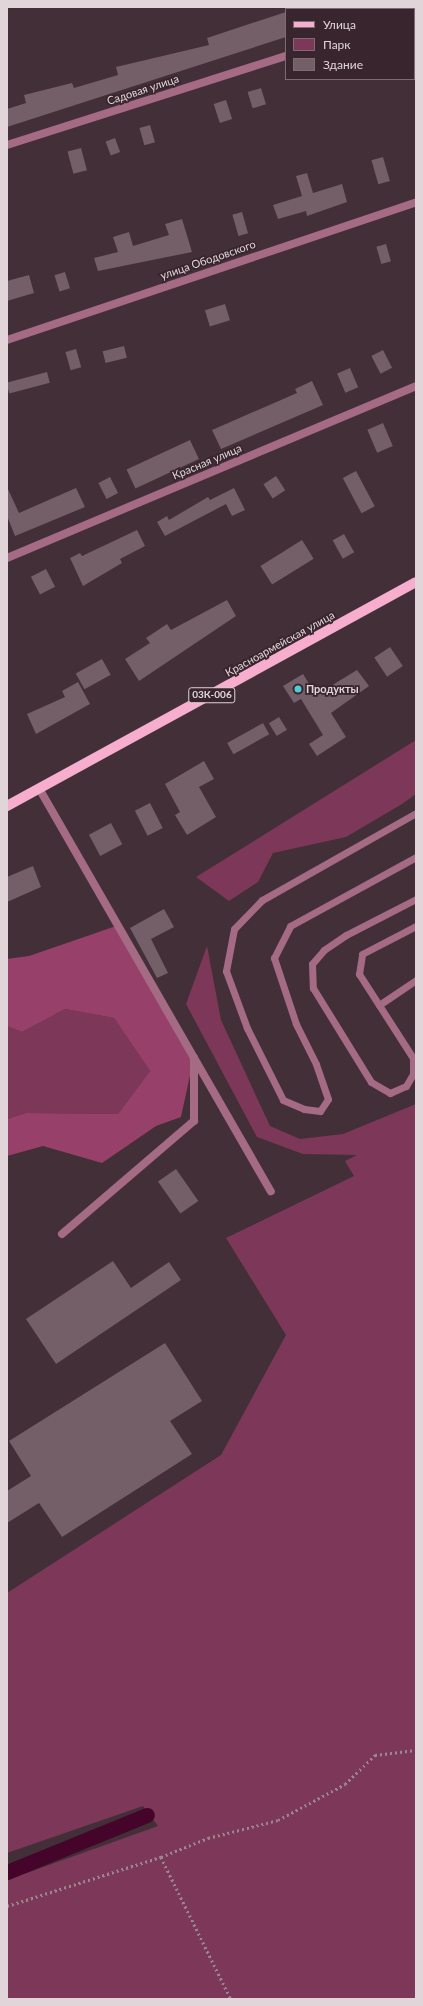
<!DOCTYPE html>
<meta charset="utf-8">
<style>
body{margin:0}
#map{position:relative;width:423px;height:2006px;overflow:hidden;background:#432f37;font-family:Lato,sans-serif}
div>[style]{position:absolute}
.green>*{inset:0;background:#7d3759}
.forest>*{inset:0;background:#97406a}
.canal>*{height:15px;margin:-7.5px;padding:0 7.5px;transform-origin:7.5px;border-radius:7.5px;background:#45052a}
.building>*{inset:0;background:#745e67;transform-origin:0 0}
.path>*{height:2.5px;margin-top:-1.25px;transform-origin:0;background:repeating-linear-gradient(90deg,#99888f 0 2px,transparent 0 5px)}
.lane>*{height:7px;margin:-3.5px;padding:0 3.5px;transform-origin:3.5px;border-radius:3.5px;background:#a56a84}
.street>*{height:8px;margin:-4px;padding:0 4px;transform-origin:4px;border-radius:4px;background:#a56a84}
.primary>*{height:10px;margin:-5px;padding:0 5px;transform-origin:5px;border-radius:5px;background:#f7adcd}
.dots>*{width:11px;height:11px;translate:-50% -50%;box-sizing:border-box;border:2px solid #38252d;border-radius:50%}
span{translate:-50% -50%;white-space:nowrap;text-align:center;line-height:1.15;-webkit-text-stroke:3.5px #38252d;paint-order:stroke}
.shield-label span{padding:1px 3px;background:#38252d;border:1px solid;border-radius:3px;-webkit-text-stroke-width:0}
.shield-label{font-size:10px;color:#e2d5da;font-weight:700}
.street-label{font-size:11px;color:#e2d5da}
.poi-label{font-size:11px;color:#e2d5da;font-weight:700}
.left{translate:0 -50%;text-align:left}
.frame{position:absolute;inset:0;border:8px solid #e2d5da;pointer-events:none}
.legend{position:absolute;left:285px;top:8px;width:130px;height:72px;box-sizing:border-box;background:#38252d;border:1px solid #7c6b72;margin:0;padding:5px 7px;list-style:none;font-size:12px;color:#e2d5da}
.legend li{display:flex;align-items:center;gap:8px;height:20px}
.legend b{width:20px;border:1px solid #7c6b72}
</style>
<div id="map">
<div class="green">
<div style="clip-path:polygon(416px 740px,416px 794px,402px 804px,346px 837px,273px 853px,258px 882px,229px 901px,196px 877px)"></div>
<div style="clip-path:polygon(207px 946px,221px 1020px,270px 1126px,300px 1139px,343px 1134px,416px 1104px,416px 1999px,7px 1999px,7px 1880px,158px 1826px,143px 1806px,7px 1853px,7px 1593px,221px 1455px,286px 1335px,226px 1238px,354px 1176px,345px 1161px,357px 1155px,303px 1154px,257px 1137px,186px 1004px)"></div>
<div style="clip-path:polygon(65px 1009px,114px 1018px,150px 1071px,118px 1114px,26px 1113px,7px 1119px,7px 1026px,22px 1032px)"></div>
</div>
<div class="forest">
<div style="clip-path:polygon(119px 925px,194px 1057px,181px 1117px,156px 1126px,102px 1163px,43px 1146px,7px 1156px,7px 1119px,26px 1113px,118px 1114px,150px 1071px,114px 1018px,65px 1009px,22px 1032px,7px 1026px,7px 959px,29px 956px)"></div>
</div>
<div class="canal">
<div style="left:7px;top:1872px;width:151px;rotate:-22.2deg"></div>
</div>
<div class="building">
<div style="clip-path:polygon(286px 12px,286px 37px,7px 127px,7px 109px,26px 103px,24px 95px,72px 83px,74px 88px,118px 75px,116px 67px,209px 45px,207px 38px)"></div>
<div style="left:261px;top:88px;width:17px;height:14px;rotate:73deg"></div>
<div style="left:226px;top:100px;width:20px;height:13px;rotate:72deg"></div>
<div style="left:150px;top:125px;width:18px;height:11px;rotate:74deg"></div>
<div style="left:115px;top:138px;width:15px;height:10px;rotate:70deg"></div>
<div style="left:81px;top:148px;width:23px;height:14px;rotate:75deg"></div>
<div style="left:383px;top:157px;width:25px;height:12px;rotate:74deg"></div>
<div style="clip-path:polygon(307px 173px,313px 193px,342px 184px,347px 202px,307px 216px,306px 211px,278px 219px,273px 205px,302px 196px,296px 176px)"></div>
<div style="left:242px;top:212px;width:22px;height:10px;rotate:74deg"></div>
<div style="clip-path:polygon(182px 219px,192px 252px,98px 271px,94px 258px,118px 252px,113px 237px,129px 232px,133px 246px,169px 235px,165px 224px)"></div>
<div style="left:386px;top:244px;width:18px;height:10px;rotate:74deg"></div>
<div style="left:65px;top:272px;width:17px;height:11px;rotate:73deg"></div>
<div style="clip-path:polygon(29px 275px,34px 293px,7px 301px,7px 281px)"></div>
<div style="left:225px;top:304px;width:17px;height:21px;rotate:73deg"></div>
<div style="left:124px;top:346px;width:12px;height:22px;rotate:76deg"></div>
<div style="left:76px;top:349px;width:19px;height:11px;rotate:74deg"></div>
<div style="left:383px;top:350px;width:20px;height:13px;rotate:63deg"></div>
<div style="left:350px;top:368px;width:21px;height:14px;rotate:67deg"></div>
<div style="left:47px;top:372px;width:11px;height:42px;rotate:75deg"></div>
<div style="clip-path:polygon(312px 381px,323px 405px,221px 449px,212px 430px,297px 393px,295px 389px)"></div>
<div style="left:383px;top:423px;width:25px;height:17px;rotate:67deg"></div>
<div style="left:190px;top:440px;width:21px;height:70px;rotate:65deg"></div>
<div style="left:356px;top:471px;width:40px;height:15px;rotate:62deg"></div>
<div style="left:276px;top:476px;width:17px;height:15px;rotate:57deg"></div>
<div style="left:110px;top:477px;width:18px;height:13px;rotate:63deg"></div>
<div style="clip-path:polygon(7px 487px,19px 513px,76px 488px,85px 507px,15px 536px,7px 516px)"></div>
<div style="clip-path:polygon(234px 488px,245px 510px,232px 516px,226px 504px,165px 536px,157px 522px,167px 516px,169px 520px,208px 497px,210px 500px)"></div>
<div style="clip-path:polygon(137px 530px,145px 546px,120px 559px,122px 563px,83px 586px,70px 558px,80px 553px,82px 556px)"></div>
<div style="left:344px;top:534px;width:21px;height:13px;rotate:61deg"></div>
<div style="left:302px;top:540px;width:22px;height:49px;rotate:58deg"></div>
<div style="left:46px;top:569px;width:20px;height:17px;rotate:63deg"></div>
<div style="clip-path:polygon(227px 600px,236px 616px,139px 681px,125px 659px,150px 643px,146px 638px,167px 624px,171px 630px)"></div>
<div style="left:390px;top:647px;width:23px;height:19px;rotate:56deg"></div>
<div style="left:102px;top:659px;width:18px;height:30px;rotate:61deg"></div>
<div style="clip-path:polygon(357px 670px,369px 686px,331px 713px,346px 737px,317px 756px,309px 744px,323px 735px,301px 699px,294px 703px,283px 686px,303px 674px,316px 695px)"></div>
<div style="clip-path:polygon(78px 682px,90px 704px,36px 734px,27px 714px,65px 697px,62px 691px)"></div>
<div style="left:279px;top:717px;width:15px;height:12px;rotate:58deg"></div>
<div style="left:263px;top:723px;width:13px;height:41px;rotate:61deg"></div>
<div style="clip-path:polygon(204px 761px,214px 779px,199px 787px,216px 817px,187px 835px,175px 815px,180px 812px,165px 784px)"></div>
<div style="left:150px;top:803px;width:28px;height:17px;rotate:63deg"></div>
<div style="left:111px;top:823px;width:24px;height:25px;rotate:62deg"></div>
<div style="clip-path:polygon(33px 866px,41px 887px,7px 902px,7px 877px)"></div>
<div style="clip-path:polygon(164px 909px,174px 927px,151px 939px,168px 973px,157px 978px,130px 928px)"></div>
<div style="left:176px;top:1169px;width:39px;height:22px;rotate:55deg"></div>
<div style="clip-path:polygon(113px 1261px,131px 1288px,169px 1262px,181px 1280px,56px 1364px,26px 1319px)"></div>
<div style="clip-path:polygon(165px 1343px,202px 1401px,170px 1421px,192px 1454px,62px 1537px,39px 1503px,7px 1523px,7px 1491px,31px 1476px,9px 1441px)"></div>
</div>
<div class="path">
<div style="left:161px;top:1857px;width:51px;rotate:-22deg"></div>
<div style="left:208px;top:1838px;width:72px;rotate:-14.4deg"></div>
<div style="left:278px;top:1820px;width:76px;rotate:-28.2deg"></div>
<div style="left:345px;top:1784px;width:42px;rotate:-44deg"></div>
<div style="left:375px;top:1755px;width:41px;rotate:-7deg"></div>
<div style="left:7px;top:1906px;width:162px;rotate:-17.7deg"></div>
<div style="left:161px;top:1857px;width:158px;rotate:63.8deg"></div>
</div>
<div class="lane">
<div style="left:416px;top:813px;width:177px;rotate:150.5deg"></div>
<div style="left:262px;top:900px;width:40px;rotate:134deg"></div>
<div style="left:234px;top:929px;width:43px;rotate:100.8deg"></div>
<div style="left:226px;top:971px;width:61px;rotate:69.8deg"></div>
<div style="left:247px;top:1028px;width:80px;rotate:63.4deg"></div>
<div style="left:283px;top:1100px;width:23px;rotate:23deg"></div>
<div style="left:304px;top:1109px;width:16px;rotate:7deg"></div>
<div style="left:320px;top:1111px;width:14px;rotate:-56deg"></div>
<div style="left:328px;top:1099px;width:37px;rotate:-109deg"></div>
<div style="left:316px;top:1064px;width:45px;rotate:-116.6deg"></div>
<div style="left:296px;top:1024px;width:70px;rotate:-108.4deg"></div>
<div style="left:274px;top:958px;width:36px;rotate:-63deg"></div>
<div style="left:290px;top:926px;width:144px;rotate:-28.7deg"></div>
<div style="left:416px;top:899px;width:79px;rotate:152.8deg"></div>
<div style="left:346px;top:935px;width:27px;rotate:146deg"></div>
<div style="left:324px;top:950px;width:18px;rotate:131deg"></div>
<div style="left:312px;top:964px;width:24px;rotate:88deg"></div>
<div style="left:313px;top:988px;width:110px;rotate:58.3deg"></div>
<div style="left:371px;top:1082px;width:22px;rotate:30deg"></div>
<div style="left:390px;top:1093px;width:17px;rotate:-24deg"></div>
<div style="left:406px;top:1086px;width:14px;rotate:-60deg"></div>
<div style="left:413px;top:1074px;width:16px;rotate:-90deg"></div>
<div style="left:413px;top:1058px;width:100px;rotate:-122.7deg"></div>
<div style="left:359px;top:974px;width:20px;rotate:-81deg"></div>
<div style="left:362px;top:954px;width:61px;rotate:-27.4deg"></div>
<div style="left:379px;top:1005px;width:45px;rotate:-34deg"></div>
</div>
<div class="street">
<div style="left:414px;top:15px;width:2px;rotate:-27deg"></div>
<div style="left:7px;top:145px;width:293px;rotate:-17.7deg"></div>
<div style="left:7px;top:340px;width:432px;rotate:-18.6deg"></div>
<div style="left:7px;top:558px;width:444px;rotate:-22.8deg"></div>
<div style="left:40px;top:790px;width:463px;rotate:60.1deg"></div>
<div style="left:62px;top:1234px;width:174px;rotate:-40.6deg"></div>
<div style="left:194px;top:1121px;width:63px;rotate:-90deg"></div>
</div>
<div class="primary">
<div style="left:7px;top:806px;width:466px;rotate:-28.7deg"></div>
</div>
<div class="dots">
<div style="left:298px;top:689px;background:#51ccd5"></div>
</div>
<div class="shield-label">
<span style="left:212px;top:695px">03К-006</span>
</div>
<div class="street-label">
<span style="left:143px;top:90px;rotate:-18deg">Садовая улица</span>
<span style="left:208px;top:260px;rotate:-19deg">улица Ободовского</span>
<span style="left:207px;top:462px;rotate:-23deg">Красная улица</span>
<span style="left:280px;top:644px;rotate:-29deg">Красноармейская улица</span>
</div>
<div class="poi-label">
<span class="left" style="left:306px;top:689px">Продукты</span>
</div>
<div class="frame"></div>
<ul class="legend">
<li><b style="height:5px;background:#f7adcd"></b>Улица</li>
<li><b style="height:11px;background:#7d3759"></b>Парк</li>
<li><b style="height:11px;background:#745e67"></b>Здание</li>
</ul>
</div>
